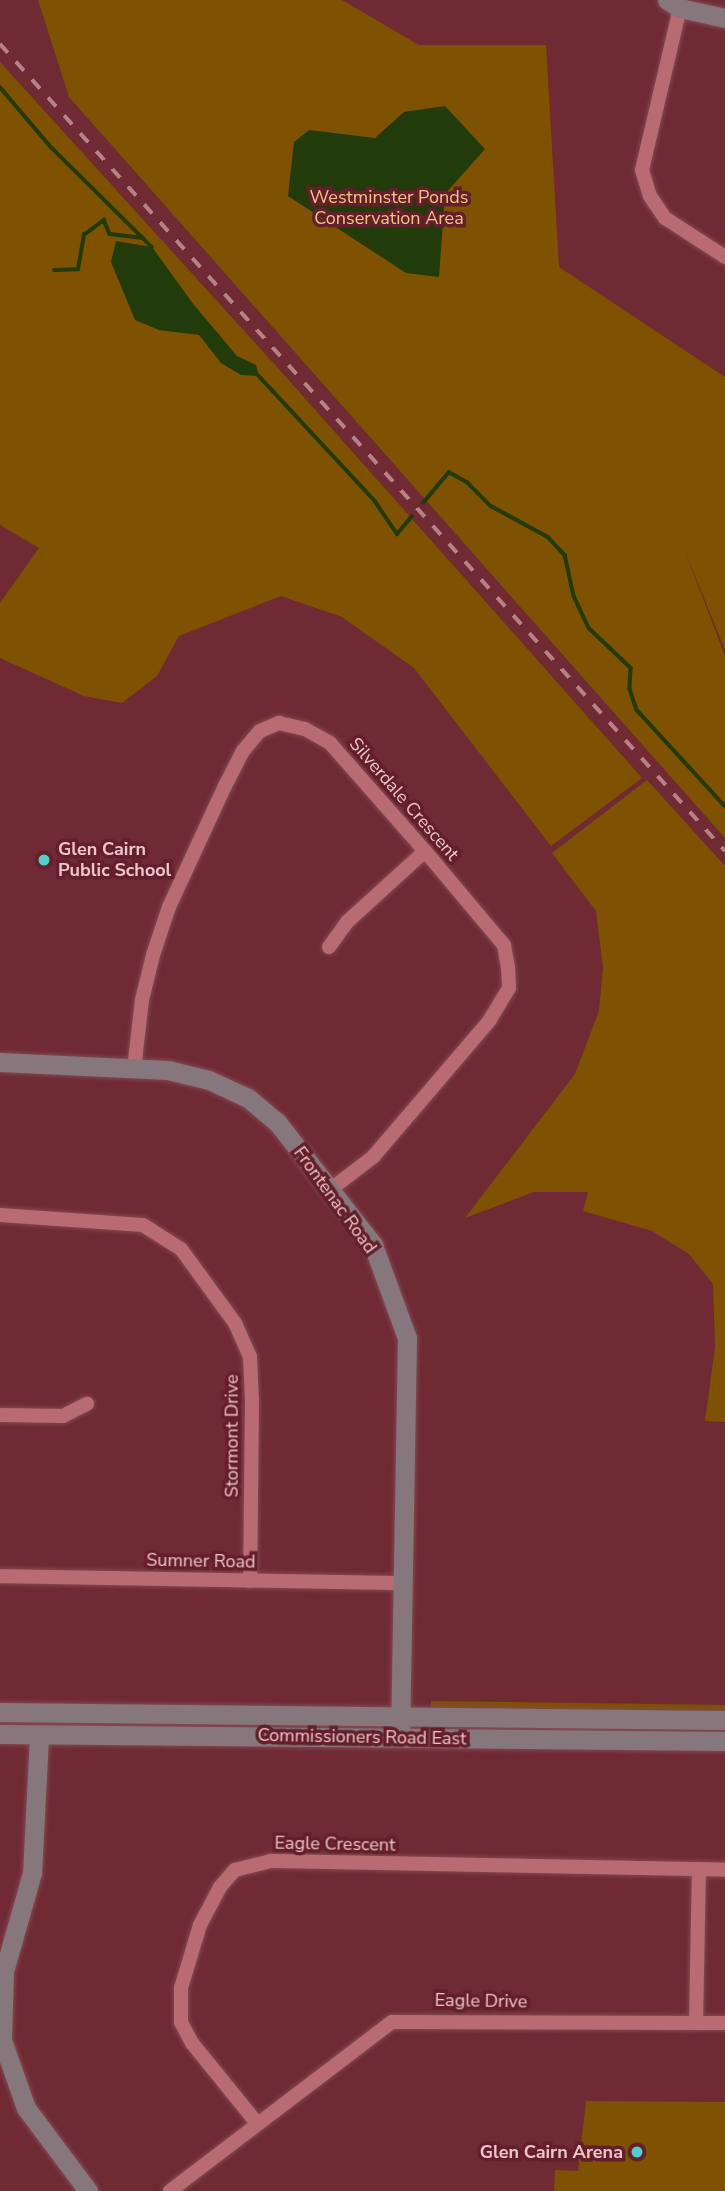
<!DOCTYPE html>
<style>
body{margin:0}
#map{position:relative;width:725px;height:2191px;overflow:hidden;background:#6f2a34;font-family:"Nunito Sans",sans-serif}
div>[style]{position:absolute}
.green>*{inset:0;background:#7e5200}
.water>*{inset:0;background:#213b0b}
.stream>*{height:3.5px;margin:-1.75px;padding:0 1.75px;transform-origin:1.75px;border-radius:1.75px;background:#213b0b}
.roads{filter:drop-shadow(0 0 2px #834852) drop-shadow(0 0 2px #834852)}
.street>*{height:14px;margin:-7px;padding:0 7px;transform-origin:7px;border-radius:7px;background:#b86b73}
.secondary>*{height:19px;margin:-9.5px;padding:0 9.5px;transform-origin:9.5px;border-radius:9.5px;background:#86777c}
.rail>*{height:3.5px;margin-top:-1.75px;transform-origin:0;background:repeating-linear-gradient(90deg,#b78187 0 12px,transparent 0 24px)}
.dots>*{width:19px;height:19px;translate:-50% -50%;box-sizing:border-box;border:4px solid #631f2a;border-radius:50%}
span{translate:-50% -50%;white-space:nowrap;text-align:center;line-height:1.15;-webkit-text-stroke:7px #631f2a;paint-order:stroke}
.park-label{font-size:18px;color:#f3c484}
.street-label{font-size:18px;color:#f0c5c7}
.poi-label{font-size:18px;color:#f0c5c7;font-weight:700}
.left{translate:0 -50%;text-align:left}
.right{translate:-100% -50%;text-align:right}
</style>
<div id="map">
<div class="green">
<div style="clip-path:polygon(38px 0,342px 0,419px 45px,546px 45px,559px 267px,725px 377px,725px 650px,683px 546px,725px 656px,725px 838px,69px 97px)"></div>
<div style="clip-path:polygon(0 62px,286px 377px,642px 778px,551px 846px,414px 668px,342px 617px,281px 596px,179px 636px,157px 676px,122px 703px,84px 696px,0 658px,0 603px,39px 548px,0 525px)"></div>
<div style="clip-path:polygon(647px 780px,725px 866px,725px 1422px,705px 1421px,715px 1347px,713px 1284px,689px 1254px,652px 1231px,583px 1211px,588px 1192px,534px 1192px,465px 1218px,575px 1074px,599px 1011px,603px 967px,596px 911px,552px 853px)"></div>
<div style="clip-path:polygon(431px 1701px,725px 1705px,725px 1713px,523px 1711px,431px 1707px)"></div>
<div style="clip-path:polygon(586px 2101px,725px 2102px,725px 2191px,554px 2191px,555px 2170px,578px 2171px)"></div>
</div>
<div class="water">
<div style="clip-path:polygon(445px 106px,485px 149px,445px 194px,439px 277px,406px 273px,288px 196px,294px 142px,309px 130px,375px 138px,404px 112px)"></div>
<div style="clip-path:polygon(116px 241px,152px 247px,194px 305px,237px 356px,256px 365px,259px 376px,241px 375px,221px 363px,199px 335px,159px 330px,135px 320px,111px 262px)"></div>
</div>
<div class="stream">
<div style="left:0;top:87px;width:79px;rotate:49.6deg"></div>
<div style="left:51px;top:147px;width:142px;rotate:44.7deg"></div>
<div style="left:54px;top:270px;width:24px;rotate:-2deg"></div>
<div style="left:78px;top:269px;width:35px;rotate:-80deg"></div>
<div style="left:84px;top:235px;width:25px;rotate:-37deg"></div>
<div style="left:104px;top:220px;width:15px;rotate:67deg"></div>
<div style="left:110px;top:234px;width:33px;rotate:7deg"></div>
<div style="left:259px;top:376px;width:171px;rotate:47.1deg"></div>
<div style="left:375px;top:501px;width:40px;rotate:56deg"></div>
<div style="left:397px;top:534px;width:23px;rotate:-50deg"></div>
<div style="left:423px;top:503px;width:40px;rotate:-50deg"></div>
<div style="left:449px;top:472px;width:21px;rotate:29deg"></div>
<div style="left:467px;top:482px;width:34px;rotate:45deg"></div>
<div style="left:491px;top:506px;width:65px;rotate:28.5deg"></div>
<div style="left:548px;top:537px;width:25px;rotate:47deg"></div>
<div style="left:565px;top:555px;width:42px;rotate:77.6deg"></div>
<div style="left:574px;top:596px;width:35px;rotate:65deg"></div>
<div style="left:589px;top:628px;width:58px;rotate:43.6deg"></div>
<div style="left:631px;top:668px;width:21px;rotate:93deg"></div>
<div style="left:630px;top:689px;width:22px;rotate:72deg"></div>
<div style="left:637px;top:710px;width:130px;rotate:47.5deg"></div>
</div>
<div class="roads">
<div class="street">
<div style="left:680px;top:8px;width:166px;rotate:103.2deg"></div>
<div style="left:642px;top:170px;width:27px;rotate:73deg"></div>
<div style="left:650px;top:196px;width:27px;rotate:56deg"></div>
<div style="left:665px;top:218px;width:72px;rotate:33deg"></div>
<div style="left:329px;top:947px;width:31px;rotate:-54deg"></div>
<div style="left:347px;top:922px;width:105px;rotate:-42.3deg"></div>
<div style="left:134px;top:1069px;width:69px;rotate:-83.4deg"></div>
<div style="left:142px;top:1000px;width:46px;rotate:-76.3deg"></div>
<div style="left:153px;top:955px;width:51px;rotate:-71.6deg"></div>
<div style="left:169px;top:907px;width:133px;rotate:-65.2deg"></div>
<div style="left:225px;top:786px;width:39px;rotate:-63deg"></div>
<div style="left:243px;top:751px;width:26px;rotate:-50deg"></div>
<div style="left:260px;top:731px;width:21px;rotate:-23deg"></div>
<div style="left:279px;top:723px;width:27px;rotate:13deg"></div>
<div style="left:305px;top:729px;width:29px;rotate:29deg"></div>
<div style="left:330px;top:743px;width:144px;rotate:48.7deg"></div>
<div style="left:425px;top:851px;width:123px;rotate:50deg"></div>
<div style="left:504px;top:945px;width:22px;rotate:80deg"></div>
<div style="left:508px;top:967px;width:21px;rotate:87deg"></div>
<div style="left:509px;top:988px;width:37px;rotate:121deg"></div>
<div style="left:490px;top:1020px;width:180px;rotate:130.5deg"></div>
<div style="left:373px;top:1157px;width:53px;rotate:142.7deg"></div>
<div style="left:0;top:1215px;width:143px;rotate:4deg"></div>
<div style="left:143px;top:1225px;width:45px;rotate:32.3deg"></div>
<div style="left:181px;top:1249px;width:92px;rotate:53.9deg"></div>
<div style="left:235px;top:1323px;width:37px;rotate:66deg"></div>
<div style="left:250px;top:1357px;width:44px;rotate:87.4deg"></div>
<div style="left:252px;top:1401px;width:180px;rotate:90.6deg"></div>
<div style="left:0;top:1415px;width:63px;rotate:0.9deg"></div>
<div style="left:63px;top:1416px;width:27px;rotate:-27deg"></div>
<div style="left:0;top:1576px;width:402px;rotate:1deg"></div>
<div style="left:696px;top:2023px;width:29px"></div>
<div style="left:256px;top:2122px;width:102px;rotate:-129deg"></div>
<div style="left:192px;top:2043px;width:24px;rotate:-118deg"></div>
<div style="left:181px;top:2022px;width:34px;rotate:-90deg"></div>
<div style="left:181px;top:1988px;width:66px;rotate:-73.2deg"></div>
<div style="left:200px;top:1925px;width:43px;rotate:-62.2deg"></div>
<div style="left:220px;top:1887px;width:23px;rotate:-49deg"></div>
<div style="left:235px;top:1870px;width:36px;rotate:-14deg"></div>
<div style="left:270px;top:1861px;width:455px;rotate:1.1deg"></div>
<div style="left:170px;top:2191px;width:279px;rotate:-37.3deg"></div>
<div style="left:392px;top:2022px;width:304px;rotate:0.2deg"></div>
<div style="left:696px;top:2023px;width:154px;rotate:-88.9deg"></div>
</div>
<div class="secondary">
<div style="left:667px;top:0;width:15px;rotate:32deg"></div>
<div style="left:680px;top:8px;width:46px;rotate:12.5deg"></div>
<div style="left:0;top:1062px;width:168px;rotate:2.7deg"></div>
<div style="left:168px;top:1070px;width:42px;rotate:13.7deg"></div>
<div style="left:209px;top:1080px;width:43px;rotate:24.8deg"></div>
<div style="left:248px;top:1098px;width:38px;rotate:40deg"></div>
<div style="left:277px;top:1122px;width:156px;rotate:52deg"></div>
<div style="left:373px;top:1245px;width:99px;rotate:69.9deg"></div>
<div style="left:407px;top:1338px;width:399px;rotate:91deg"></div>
<div style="left:0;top:1712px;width:725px;rotate:0.63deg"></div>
<div style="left:0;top:1734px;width:725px;rotate:0.55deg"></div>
<div style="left:39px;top:1736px;width:137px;rotate:92.9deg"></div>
<div style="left:32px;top:1873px;width:102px;rotate:105.9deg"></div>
<div style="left:4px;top:1971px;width:69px;rotate:91.7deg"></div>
<div style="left:2px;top:2040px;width:72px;rotate:70.6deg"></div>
<div style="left:26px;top:2108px;width:104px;rotate:53.2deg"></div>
</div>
</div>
<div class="rail">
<div style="left:0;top:44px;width:1085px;rotate:48.06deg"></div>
</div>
<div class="dots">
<div style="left:44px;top:860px;background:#52cdcc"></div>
<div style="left:637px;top:2152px;background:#52cdcc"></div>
</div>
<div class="park-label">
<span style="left:389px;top:208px">Westminster Ponds<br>Conservation Area</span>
</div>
<div class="street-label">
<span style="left:404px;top:799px;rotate:49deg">Silverdale Crescent</span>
<span style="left:335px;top:1200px;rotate:54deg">Frontenac Road</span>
<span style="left:232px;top:1436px;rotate:-90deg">Stormont Drive</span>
<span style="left:201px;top:1561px;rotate:1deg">Sumner Road</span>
<span style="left:362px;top:1737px;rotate:1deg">Commissioners Road East</span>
<span style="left:335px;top:1844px;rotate:1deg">Eagle Crescent</span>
<span style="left:481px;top:2001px;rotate:1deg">Eagle Drive</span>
</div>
<div class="poi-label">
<span class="left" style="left:58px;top:860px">Glen Cairn<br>Public School</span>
<span class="right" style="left:623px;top:2152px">Glen Cairn Arena</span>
</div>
</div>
